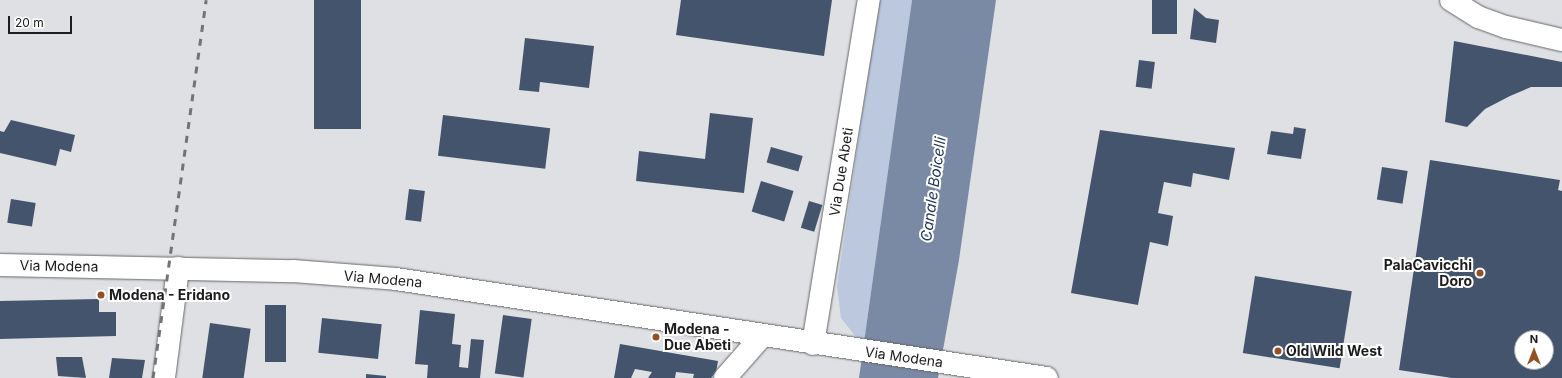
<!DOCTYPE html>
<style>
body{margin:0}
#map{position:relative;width:1562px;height:378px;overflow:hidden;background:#dee0e3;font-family:Inter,sans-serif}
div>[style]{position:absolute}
.green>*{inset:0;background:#bbc8de}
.water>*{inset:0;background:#7a8aa5}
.building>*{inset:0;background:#45546d;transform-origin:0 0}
.roads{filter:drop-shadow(0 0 1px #656669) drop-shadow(0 0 1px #656669)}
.street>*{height:22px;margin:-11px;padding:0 11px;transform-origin:11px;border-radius:11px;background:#fff}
.secondary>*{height:22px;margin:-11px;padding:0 11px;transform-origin:11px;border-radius:11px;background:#fff}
.rail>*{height:3px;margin-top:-1.5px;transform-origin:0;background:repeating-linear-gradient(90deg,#727375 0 7px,transparent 0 14px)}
.dots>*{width:11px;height:11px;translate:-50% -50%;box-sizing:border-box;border:2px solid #fff;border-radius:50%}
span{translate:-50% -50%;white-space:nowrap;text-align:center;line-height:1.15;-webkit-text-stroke:4px #fff;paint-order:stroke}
.street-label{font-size:14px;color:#1c1c1d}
.poi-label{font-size:14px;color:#1c1c1d;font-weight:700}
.right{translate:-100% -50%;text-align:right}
.left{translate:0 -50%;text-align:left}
.water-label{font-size:15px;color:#21375e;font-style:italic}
.north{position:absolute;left:1514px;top:330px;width:40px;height:40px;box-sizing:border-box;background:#fff;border:1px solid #a4a4a5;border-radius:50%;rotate:0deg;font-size:11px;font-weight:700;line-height:16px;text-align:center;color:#1c1c1d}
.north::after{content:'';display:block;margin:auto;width:14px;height:18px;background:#955123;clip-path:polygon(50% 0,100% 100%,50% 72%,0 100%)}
.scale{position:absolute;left:8px;top:16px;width:64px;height:18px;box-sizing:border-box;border:2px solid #1c1c1d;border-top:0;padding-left:5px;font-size:12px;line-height:14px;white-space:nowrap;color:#1c1c1d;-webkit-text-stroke:3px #fff;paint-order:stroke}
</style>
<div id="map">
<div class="green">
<div style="clip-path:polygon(879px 0,912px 0,864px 342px,856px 337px,841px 318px,837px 286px)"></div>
</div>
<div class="water">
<div style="clip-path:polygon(912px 0,996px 0,959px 260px,938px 378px,859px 378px)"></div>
</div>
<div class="building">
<div style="left:314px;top:0;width:47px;height:129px"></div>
<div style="clip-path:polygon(681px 0,832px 0,824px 56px,676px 35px)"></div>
<div style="left:1152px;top:0;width:25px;height:34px"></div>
<div style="clip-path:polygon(1194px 8px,1206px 18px,1219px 20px,1216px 43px,1190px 39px)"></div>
<div style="clip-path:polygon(525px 38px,594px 46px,589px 88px,540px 82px,539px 92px,519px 90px)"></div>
<div style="clip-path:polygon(1454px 41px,1562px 62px,1562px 87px,1531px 87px,1510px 96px,1485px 109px,1467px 127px,1445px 122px)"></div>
<div style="left:1139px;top:60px;width:16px;height:27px;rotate:7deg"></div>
<div style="clip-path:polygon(710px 113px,753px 118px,744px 193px,636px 181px,639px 151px,705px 159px)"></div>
<div style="left:443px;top:115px;width:108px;height:41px;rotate:7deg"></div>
<div style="clip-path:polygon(11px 120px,75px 135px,71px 152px,60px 149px,56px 166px,0 153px,0 131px,4px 132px)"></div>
<div style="clip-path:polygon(1294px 127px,1306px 129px,1301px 159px,1267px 154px,1271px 131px,1293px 134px)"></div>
<div style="clip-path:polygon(1100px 130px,1235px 148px,1229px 180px,1193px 173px,1191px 187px,1164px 182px,1158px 213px,1173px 216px,1168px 246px,1150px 242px,1138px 305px,1071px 293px)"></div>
<div style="left:771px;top:147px;width:33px;height:16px;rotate:16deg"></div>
<div style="clip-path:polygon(evenodd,1430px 160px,1560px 180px,1558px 190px,1562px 191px,1562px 378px,1452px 378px,1399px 370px,1430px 160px,1522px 338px,1546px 338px,1546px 362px,1522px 362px,1522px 338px)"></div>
<div style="left:1382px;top:167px;width:26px;height:33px;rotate:9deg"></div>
<div style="left:761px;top:181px;width:34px;height:32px;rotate:17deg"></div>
<div style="left:409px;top:189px;width:16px;height:31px;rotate:7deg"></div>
<div style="left:11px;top:199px;width:25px;height:24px;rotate:9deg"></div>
<div style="left:809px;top:201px;width:14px;height:28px;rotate:17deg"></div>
<div style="left:1255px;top:276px;width:98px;height:78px;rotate:9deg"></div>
<div style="clip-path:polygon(99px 299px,99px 312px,116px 312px,116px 336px,0 339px,0 301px)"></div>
<div style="left:265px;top:305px;width:21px;height:57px"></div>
<div style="clip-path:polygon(420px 310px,455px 314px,452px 344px,461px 345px,459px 367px,468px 368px,471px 339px,484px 340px,480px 378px,427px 378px,428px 365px,415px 364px)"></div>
<div style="left:503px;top:315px;width:29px;height:59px;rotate:8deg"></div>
<div style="left:322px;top:318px;width:60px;height:35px;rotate:6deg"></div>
<div style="left:210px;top:323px;width:41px;height:56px;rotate:8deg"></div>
<div style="clip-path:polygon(620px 344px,718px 361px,716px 372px,711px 378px,693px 378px,694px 374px,676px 372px,675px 378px,648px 378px,652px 372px,635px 369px,631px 378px,614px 378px)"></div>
<div style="clip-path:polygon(56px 357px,82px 357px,86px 378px,58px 376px)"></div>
<div style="clip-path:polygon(112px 358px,145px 360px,142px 378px,109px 378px)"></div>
<div style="clip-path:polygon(366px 374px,386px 376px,386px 378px,366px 378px)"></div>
</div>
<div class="roads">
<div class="street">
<div style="left:1451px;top:0;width:32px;rotate:32deg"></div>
<div style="left:1478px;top:17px;width:30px;rotate:20deg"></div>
<div style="left:1506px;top:27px;width:57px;rotate:13.1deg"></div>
<div style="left:813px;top:344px;width:349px;rotate:-80.8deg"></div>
<div style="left:164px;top:378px;width:111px;rotate:-82.7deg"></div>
<div style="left:725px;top:378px;width:56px;rotate:-48.6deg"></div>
</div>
<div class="secondary">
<div style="left:0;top:265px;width:293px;rotate:1.2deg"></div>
<div style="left:293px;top:271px;width:103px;rotate:4.4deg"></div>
<div style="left:396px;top:279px;width:658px;rotate:8.65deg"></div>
</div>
</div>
<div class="rail">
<div style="left:153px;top:378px;width:382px;rotate:-82deg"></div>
</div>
<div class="dots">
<div style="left:1480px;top:273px;background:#955123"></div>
<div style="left:101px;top:295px;background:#955123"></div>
<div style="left:656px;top:337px;background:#955123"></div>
<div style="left:1278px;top:351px;background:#955123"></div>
</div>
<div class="street-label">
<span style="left:841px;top:172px;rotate:-81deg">Via Due Abeti</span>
<span style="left:59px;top:266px;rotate:1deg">Via Modena</span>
<span style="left:383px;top:279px;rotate:5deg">Via Modena</span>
<span style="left:904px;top:357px;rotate:8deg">Via Modena</span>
</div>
<div class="poi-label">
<span class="right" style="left:1472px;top:273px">PalaCavicchi<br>Doro</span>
<span class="left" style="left:109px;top:295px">Modena - Eridano</span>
<span class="left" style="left:664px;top:337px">Modena -<br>Due Abeti</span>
<span class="left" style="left:1286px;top:351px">Old Wild West</span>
</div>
<div class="water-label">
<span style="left:933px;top:189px;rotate:-82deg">Canale Boicelli</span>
</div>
<div class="north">N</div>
<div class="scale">20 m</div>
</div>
